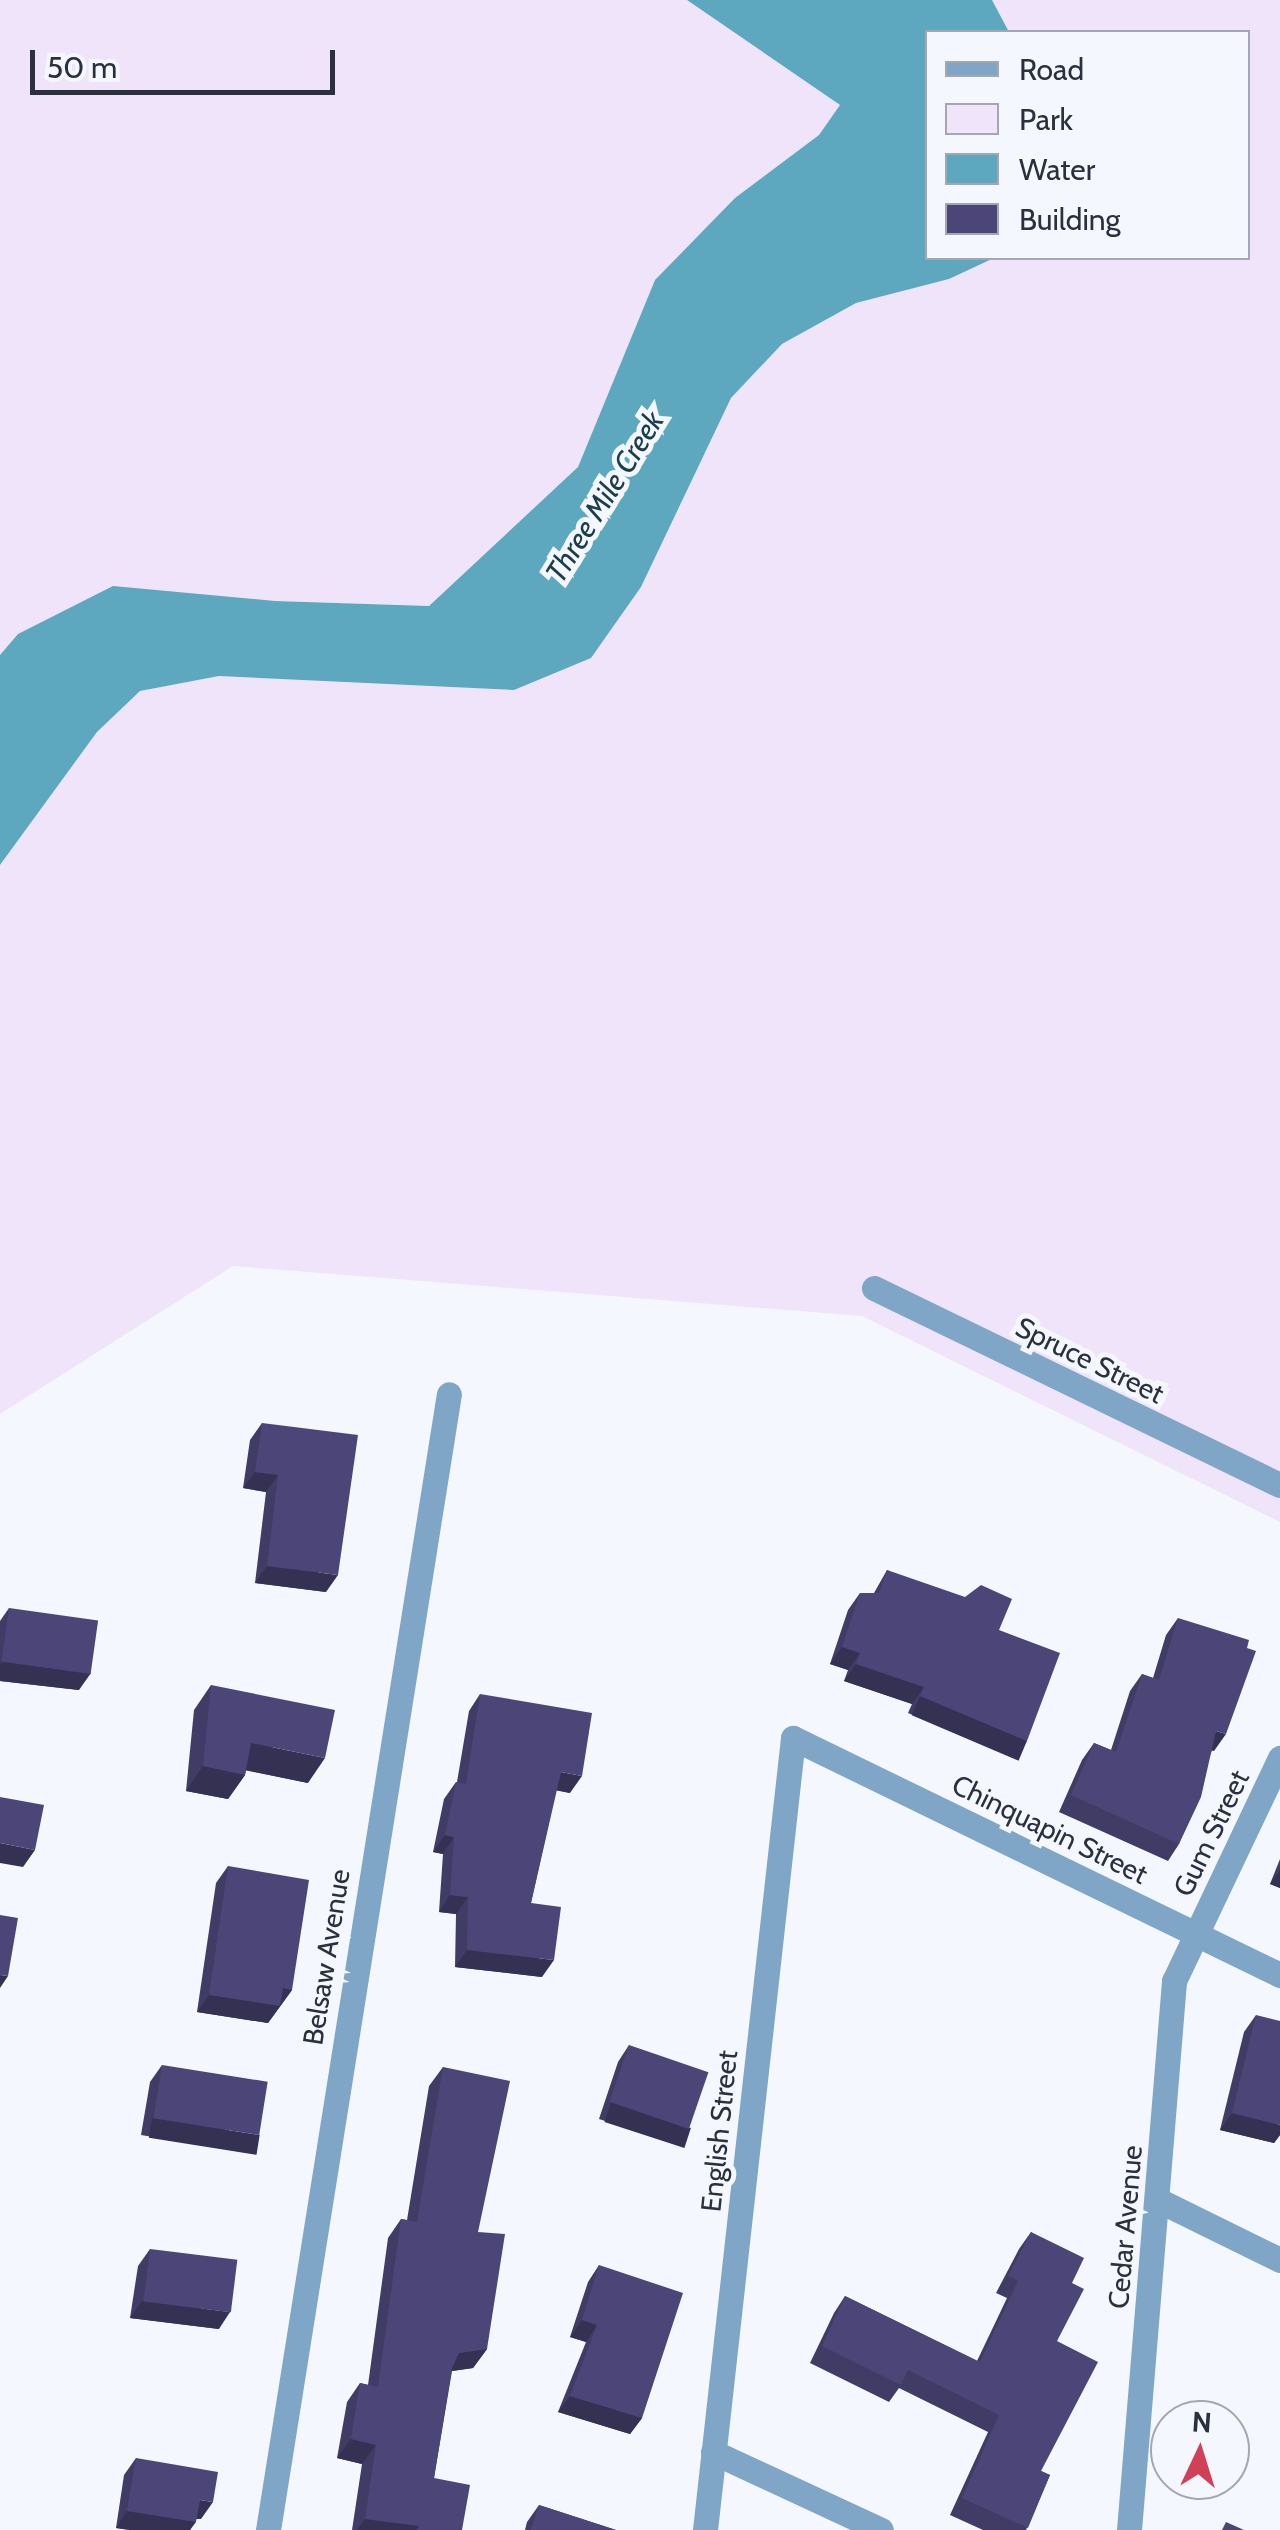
<!DOCTYPE html>
<style>
body{margin:0}
#map{position:relative;width:1280px;height:2530px;overflow:hidden;background:#f4f7fe;font-family:Cabin,sans-serif}
div>[style]{position:absolute}
.green>*{inset:0;background:#efe4fa}
.water>*{inset:0;background:#5ea8bf}
.minor>*{height:25px;margin:-12.5px;padding:0 12.5px;transform-origin:12.5px;border-radius:12.5px;background:#7fa6c6}
.wall>*{inset:0;background:#403c66}
.shaded-wall>*{inset:0;background:#343153;transform-origin:0 0}
.building>*{inset:0;background:#4b4677;transform-origin:0 0}
span{translate:-50% -50%;white-space:nowrap;text-align:center;line-height:1.15;-webkit-text-stroke:10px #f4f7fe;paint-order:stroke}
.street-label{font-size:28px;color:#2a303d}
.water-label{font-size:30px;color:#1b3e49;font-style:italic}
.legend{position:absolute;left:925px;top:30px;width:325px;height:230px;box-sizing:border-box;background:#f4f7fe;border:2px solid #a3a7b1;margin:0;padding:12px 18px;list-style:none;font-size:30px;color:#2a303d}
.legend li{display:flex;align-items:center;gap:20px;height:50px}
.legend b{width:50px;border:2px solid #a3a7b1}
.north{position:absolute;left:1150px;top:2400px;width:100px;height:100px;box-sizing:border-box;background:#f4f7fe;border:2px solid #a3a7b1;border-radius:50%;rotate:4deg;font-size:28px;font-weight:700;line-height:40px;text-align:center;color:#2a303d}
.north::after{content:'';display:block;margin:auto;width:35px;height:45px;background:#d04056;clip-path:polygon(50% 0,100% 100%,50% 72%,0 100%)}
.scale{position:absolute;left:30px;top:50px;width:305px;height:45px;box-sizing:border-box;border:5px solid #2a303d;border-top:0;padding-left:12px;font-size:30px;line-height:35px;white-space:nowrap;color:#2a303d;-webkit-text-stroke:8px #f4f7fe;paint-order:stroke}
</style>
<div id="map">
<div class="green">
<div style="clip-path:polygon(0 0,687px 0,840px 105px,819px 135px,735px 198px,655px 280px,578px 467px,429px 606px,275px 601px,18px 634px,0 655px)"></div>
<div style="clip-path:polygon(992px 0,1280px 0,1280px 1522px,862px 1316px,233px 1266px,0 1414px,0 865px,97px 732px,140px 691px,219px 676px,514px 690px,641px 587px,731px 398px,782px 344px,856px 303px,949px 279px,994px 258px,1248px 258px,1248px 32px,1009px 32px)"></div>
</div>
<div class="water">
<div style="clip-path:polygon(687px 0,992px 0,1009px 32px,928px 32px,928px 258px,994px 258px,949px 279px,856px 303px,782px 344px,731px 398px,641px 587px,591px 658px,514px 690px,219px 676px,140px 691px,97px 732px,0 865px,0 655px,18px 634px,113px 586px,275px 601px,429px 606px,578px 467px,655px 280px,735px 198px,819px 135px,840px 105px)"></div>
</div>
<div class="minor">
<div style="left:874px;top:1288px;width:451px;rotate:25.9deg"></div>
<div style="left:1158px;top:2200px;width:136px;rotate:26.2deg"></div>
<div style="left:713px;top:2452px;width:185px;rotate:24.9deg"></div>
<div style="left:268px;top:2530px;width:1150px;rotate:-80.95deg"></div>
<div style="left:705px;top:2530px;width:797px;rotate:-83.66deg"></div>
<div style="left:793px;top:1738px;width:542px;rotate:25.95deg"></div>
<div style="left:1129px;top:2530px;width:551px;rotate:-85.31deg"></div>
<div style="left:1174px;top:1981px;width:247px;rotate:-64.6deg"></div>
</div>
<div class="wall">
<div style="clip-path:polygon(262px 1423px,326px 1592px,255px 1583px,266px 1492px,243px 1488px,250px 1440px)"></div>
<div style="clip-path:polygon(887px 1570px,999px 1630px,1027px 1741px,1015px 1758px,908px 1713px,912px 1704px,844px 1681px,848px 1670px,830px 1664px,848px 1610px,860px 1593px,874px 1593px)"></div>
<div style="clip-path:polygon(9px 1608px,79px 1690px,0 1681px,0 1621px)"></div>
<div style="clip-path:polygon(1178px 1618px,1214px 1751px,1212px 1750px,1179px 1844px,1168px 1861px,1059px 1812px,1082px 1760px,1094px 1743px,1111px 1750px,1130px 1691px,1142px 1674px,1153px 1678px,1166px 1635px)"></div>
<div style="clip-path:polygon(211px 1685px,308px 1783px,246px 1770px,245px 1775px,228px 1799px,186px 1791px,194px 1710px)"></div>
<div style="clip-path:polygon(480px 1694px,570px 1793px,556px 1790px,531px 1903px,542px 1977px,455px 1967px,456px 1914px,439px 1912px,443px 1854px,433px 1852px,444px 1799px,456px 1782px,457px 1782px,469px 1711px)"></div>
<div style="clip-path:polygon(1280px 1859px,1280px 1888px,1270px 1884px)"></div>
<div style="clip-path:polygon(228px 1866px,292px 1990px,268px 2023px,197px 2012px,216px 1883px)"></div>
<div style="clip-path:polygon(1256px 2015px,1280px 2135px,1274px 2143px,1220px 2130px,1244px 2032px)"></div>
<div style="clip-path:polygon(629px 2045px,679px 2145px,599px 2119px,618px 2062px)"></div>
<div style="clip-path:polygon(162px 2065px,249px 2153px,141px 2135px,150px 2082px)"></div>
<div style="clip-path:polygon(443px 2067px,478px 2232px,487px 2349px,473px 2368px,452px 2371px,434px 2478px,462px 2530px,352px 2530px,362px 2464px,337px 2458px,347px 2402px,360px 2383px,368px 2385px,388px 2238px,401px 2219px,407px 2220px,429px 2086px)"></div>
<div style="clip-path:polygon(1031px 2232px,1072px 2283px,1057px 2341px,1041px 2471px,1050px 2475px,1026px 2530px,983px 2530px,950px 2515px,988px 2432px,899px 2388px,889px 2402px,810px 2363px,834px 2313px,845px 2296px,977px 2361px,1007px 2298px,996px 2293px,1019px 2249px)"></div>
<div style="clip-path:polygon(150px 2249px,219px 2329px,130px 2318px,138px 2266px)"></div>
<div style="clip-path:polygon(599px 2265px,642px 2418px,630px 2434px,558px 2412px,586px 2342px,570px 2337px,588px 2282px)"></div>
<div style="clip-path:polygon(136px 2458px,201px 2519px,196px 2519px,190px 2530px,130px 2530px,116px 2528px,124px 2475px)"></div>
<div style="clip-path:polygon(539px 2505px,616px 2530px,525px 2530px,527px 2522px)"></div>
</div>
<div class="shaded-wall">
<div style="clip-path:polygon(255px 1472px,278px 1475px,266px 1492px,243px 1488px)"></div>
<div style="clip-path:polygon(267px 1566px,338px 1575px,326px 1592px,255px 1583px)"></div>
<div style="clip-path:polygon(842px 1647px,860px 1653px,848px 1670px,830px 1664px)"></div>
<div style="clip-path:polygon(2px 1662px,91px 1673px,79px 1690px,0 1681px,0 1665px)"></div>
<div style="clip-path:polygon(856px 1664px,924px 1687px,912px 1704px,844px 1681px)"></div>
<div style="left:920px;top:1696px;width:116px;height:21px;rotate:23deg"></div>
<div style="clip-path:polygon(1216px 1731px,1226px 1734px,1214px 1751px,1204px 1748px)"></div>
<div style="clip-path:polygon(251px 1743px,325px 1758px,308px 1783px,234px 1768px)"></div>
<div style="clip-path:polygon(203px 1766px,245px 1775px,228px 1799px,186px 1791px)"></div>
<div style="clip-path:polygon(561px 1772px,582px 1776px,570px 1793px,549px 1789px)"></div>
<div style="clip-path:polygon(445px 1835px,454px 1837px,443px 1854px,433px 1852px)"></div>
<div style="clip-path:polygon(0 1843px,35px 1850px,23px 1867px,0 1863px)"></div>
<div style="clip-path:polygon(1280px 1870px,1280px 1888px,1270px 1884px)"></div>
<div style="clip-path:polygon(450px 1895px,468px 1897px,456px 1914px,439px 1912px)"></div>
<div style="clip-path:polygon(467px 1950px,554px 1960px,542px 1977px,455px 1967px)"></div>
<div style="clip-path:polygon(0 1975px,8px 1976px,0 1988px)"></div>
<div style="clip-path:polygon(283px 1988px,292px 1990px,268px 2023px,197px 2012px,209px 1995px)"></div>
<div style="left:611px;top:2102px;width:84px;height:21px;rotate:18deg"></div>
<div style="clip-path:polygon(1232px 2113px,1280px 2125px,1280px 2135px,1274px 2143px,1220px 2130px)"></div>
<div style="left:152px;top:2118px;width:109px;height:20px;rotate:9deg"></div>
<div style="clip-path:polygon(142px 2301px,230px 2312px,219px 2329px,130px 2318px)"></div>
<div style="clip-path:polygon(582px 2320px,597px 2325px,586px 2342px,570px 2337px)"></div>
<div style="clip-path:polygon(487px 2349px,473px 2368px,445px 2372px,459px 2353px)"></div>
<div style="clip-path:polygon(570px 2396px,642px 2418px,630px 2434px,558px 2412px)"></div>
<div style="clip-path:polygon(351px 2439px,376px 2445px,362px 2464px,337px 2458px)"></div>
<div style="clip-path:polygon(200px 2500px,213px 2502px,201px 2519px,188px 2517px)"></div>
<div style="clip-path:polygon(127px 2511px,196px 2522px,190px 2530px,130px 2530px,116px 2528px)"></div>
<div style="clip-path:polygon(365px 2519px,419px 2526px,416px 2530px,357px 2530px)"></div>
</div>
<div class="building">
<div style="clip-path:polygon(262px 1423px,358px 1435px,338px 1575px,267px 1566px,278px 1475px,255px 1472px)"></div>
<div style="clip-path:polygon(887px 1570px,965px 1597px,981px 1585px,1012px 1599px,999px 1630px,1060px 1653px,1027px 1741px,920px 1696px,924px 1687px,856px 1664px,860px 1653px,842px 1647px,860px 1593px,879px 1593px)"></div>
<div style="left:9px;top:1608px;width:90px;height:54px;rotate:8deg"></div>
<div style="clip-path:polygon(1178px 1618px,1249px 1640px,1247px 1648px,1256px 1651px,1226px 1734px,1216px 1731px,1201px 1797px,1179px 1844px,1071px 1795px,1094px 1743px,1116px 1752px,1142px 1674px,1159px 1680px)"></div>
<div style="clip-path:polygon(211px 1685px,335px 1710px,325px 1758px,251px 1743px,245px 1775px,203px 1766px)"></div>
<div style="clip-path:polygon(480px 1694px,592px 1713px,582px 1776px,561px 1772px,531px 1903px,561px 1907px,554px 1960px,467px 1950px,468px 1897px,450px 1895px,454px 1837px,445px 1835px,456px 1782px,466px 1784px)"></div>
<div style="clip-path:polygon(0 1797px,44px 1805px,35px 1850px,0 1843px)"></div>
<div style="clip-path:polygon(228px 1866px,309px 1880px,292px 1990px,283px 1988px,280px 2006px,209px 1995px)"></div>
<div style="clip-path:polygon(0 1915px,18px 1918px,8px 1976px,0 1975px)"></div>
<div style="clip-path:polygon(1256px 2015px,1280px 2021px,1280px 2125px,1232px 2113px)"></div>
<div style="left:629px;top:2045px;width:84px;height:60px;rotate:19deg"></div>
<div style="left:162px;top:2065px;width:107px;height:54px;rotate:9deg"></div>
<div style="clip-path:polygon(443px 2067px,510px 2081px,478px 2232px,505px 2234px,487px 2349px,459px 2353px,452px 2368px,434px 2478px,470px 2485px,462px 2530px,417px 2530px,419px 2526px,365px 2519px,376px 2445px,351px 2439px,360px 2383px,378px 2387px,401px 2219px,417px 2222px)"></div>
<div style="clip-path:polygon(1031px 2232px,1084px 2258px,1072px 2283px,1084px 2289px,1057px 2341px,1098px 2362px,1041px 2471px,1050px 2475px,1028px 2528px,962px 2498px,999px 2415px,908px 2370px,901px 2385px,822px 2346px,845px 2296px,980px 2362px,1018px 2281px,1008px 2276px)"></div>
<div style="left:150px;top:2249px;width:88px;height:53px;rotate:7deg"></div>
<div style="clip-path:polygon(599px 2265px,683px 2293px,642px 2418px,570px 2396px,597px 2325px,582px 2320px)"></div>
<div style="clip-path:polygon(136px 2458px,218px 2472px,213px 2502px,200px 2500px,196px 2522px,127px 2511px)"></div>
<div style="clip-path:polygon(539px 2505px,616px 2530px,531px 2530px)"></div>
<div style="clip-path:polygon(1226px 2522px,1244px 2530px,1222px 2530px)"></div>
</div>
<div class="street-label">
<span style="left:1090px;top:1360px;rotate:26deg">Spruce Street</span>
<span style="left:1050px;top:1829px;rotate:26deg">Chinquapin Street</span>
<span style="left:1211px;top:1833px;rotate:-64deg">Gum Street</span>
<span style="left:326px;top:1957px;rotate:-81deg">Belsaw Avenue</span>
<span style="left:719px;top:2131px;rotate:-84deg">English Street</span>
<span style="left:1125px;top:2227px;rotate:-85deg">Cedar Avenue</span>
</div>
<div class="water-label">
<span style="left:605px;top:497px;rotate:-58deg">Three Mile Creek</span>
</div>
<ul class="legend">
<li><b style="height:12px;background:#7fa6c6"></b>Road</li>
<li><b style="height:28px;background:#efe4fa"></b>Park</li>
<li><b style="height:28px;background:#5ea8bf"></b>Water</li>
<li><b style="height:28px;background:#4b4677"></b>Building</li>
</ul>
<div class="north">N</div>
<div class="scale">50 m</div>
</div>
